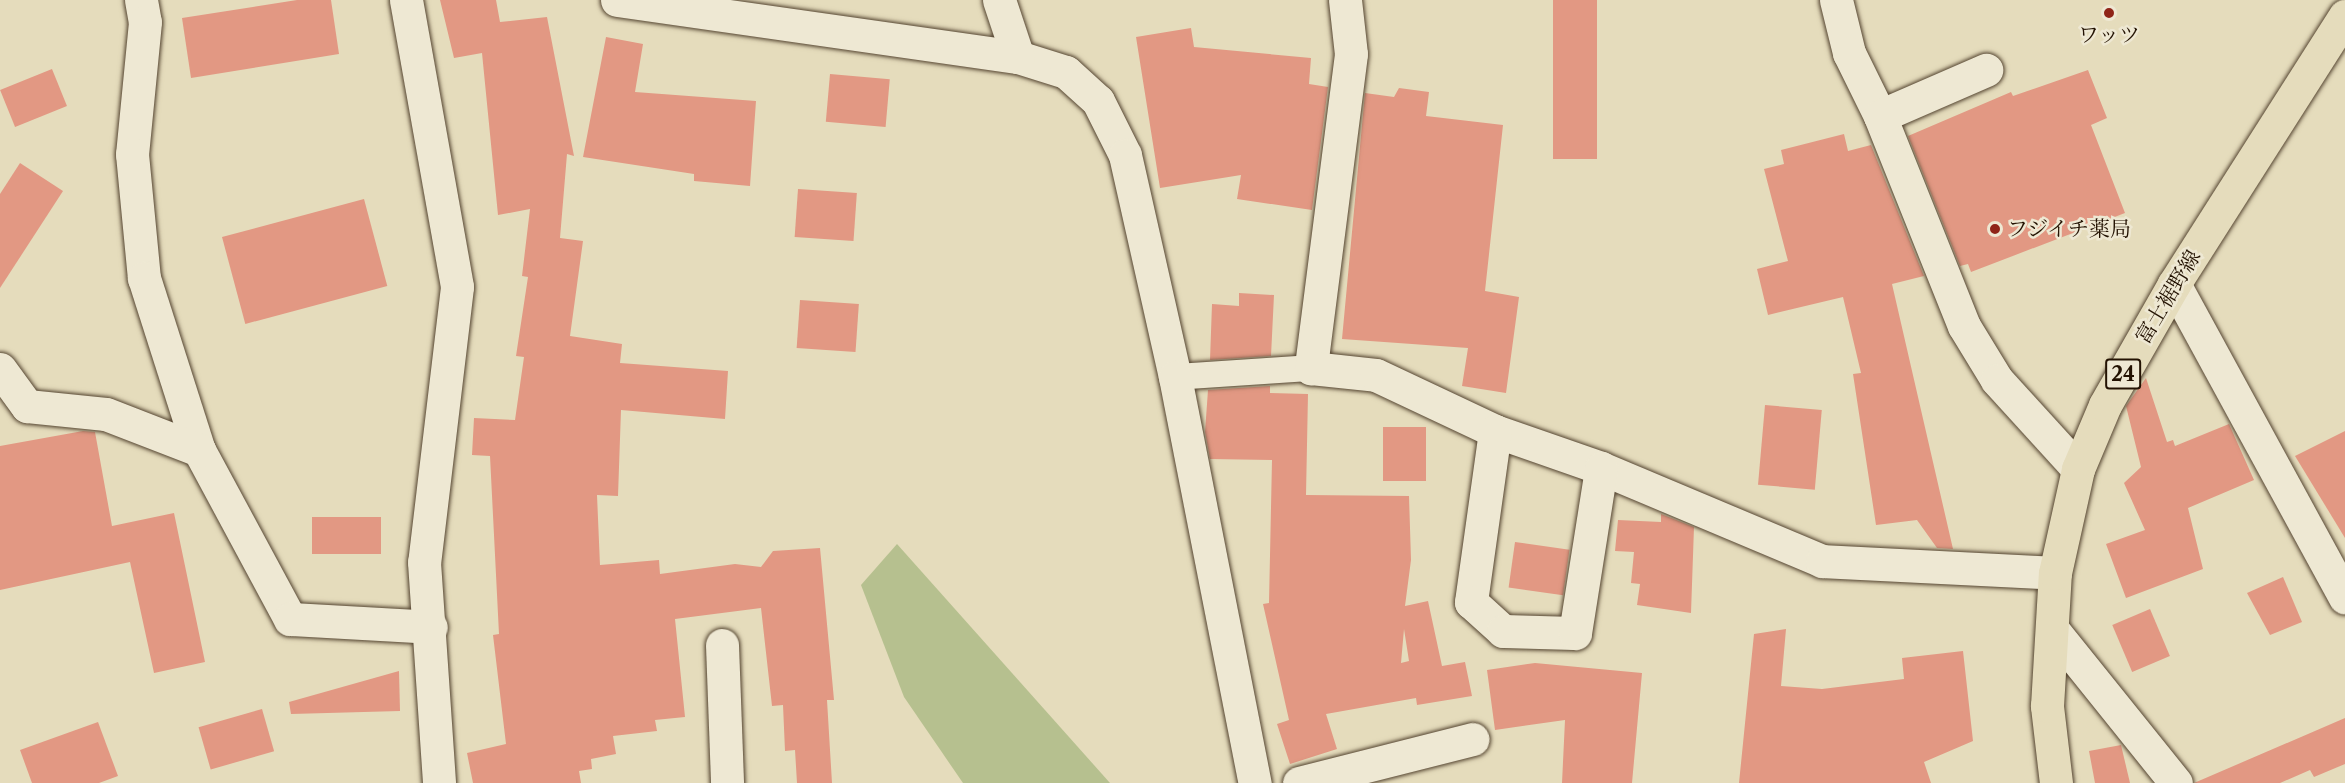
<!DOCTYPE html>
<meta charset="utf-8">
<style>
body{margin:0}
#map{position:relative;width:2345px;height:783px;overflow:hidden;background:#e5dcbc;font-family:"Libre Caslon Text","Noto Serif JP",serif}
div>[style]{position:absolute}
.green>*{inset:0;background:#b6c08f}
.building>*{inset:0;background:#e29883;transform-origin:0 0}
.roads{filter:drop-shadow(0 0 2px #544430) drop-shadow(0 0 2px #544430)}
.service>*{height:26px;margin:-13px;padding:0 13px;transform-origin:13px;border-radius:13px;background:#eee8d3}
.minor>*{height:33px;margin:-16.5px;padding:0 16.5px;transform-origin:16.5px;border-radius:16.5px;background:#eee8d3}
.primary>*{height:33px;margin:-16.5px;padding:0 16.5px;transform-origin:16.5px;border-radius:16.5px;background:#e5dcbc}
.dots>*{width:16px;height:16px;translate:-50% -50%;box-sizing:border-box;border:3px solid #eee8d3;border-radius:50%}
span{translate:-50% -50%;white-space:nowrap;text-align:center;line-height:1.15;-webkit-text-stroke:5px #eee8d3;paint-order:stroke}
.shield-label span{padding:2px 4px;background:#eee8d3;border:2px solid;border-radius:4px;-webkit-text-stroke-width:0}
.shield-label{font-size:20px;color:#231202;font-weight:700}
.poi-label{font-size:21px;color:#231202}
.left{translate:0 -50%;text-align:left}
.street-label{font-size:21px;color:#231202}
</style>
<div id="map">
<div class="green">
<div style="clip-path:polygon(897px 544px,1110px 783px,963px 783px,904px 697px,861px 585px)"></div>
</div>
<div class="building">
<div style="clip-path:polygon(297px 0,331px 0,339px 54px,191px 78px,182px 18px)"></div>
<div style="clip-path:polygon(440px 0,496px 0,500px 22px,547px 17px,574px 156px,567px 154px,560px 238px,583px 241px,570px 336px,622px 344px,620px 363px,728px 371px,725px 419px,621px 410px,618px 496px,597px 495px,600px 565px,659px 560px,660px 574px,735px 564px,761px 567px,773px 551px,820px 548px,834px 700px,827px 700px,832px 783px,797px 783px,795px 750px,785px 751px,783px 705px,772px 706px,761px 608px,675px 619px,685px 717px,655px 720px,657px 731px,613px 736px,616px 754px,591px 759px,592px 769px,579px 771px,581px 783px,473px 783px,467px 753px,506px 744px,493px 635px,499px 634px,490px 456px,472px 455px,474px 418px,515px 420px,524px 357px,516px 356px,528px 277px,522px 276px,530px 209px,498px 215px,482px 53px,454px 58px)"></div>
<div style="left:1553px;top:0;width:44px;height:159px"></div>
<div style="clip-path:polygon(1191px 28px,1194px 47px,1311px 58px,1309px 84px,1328px 87px,1312px 210px,1237px 199px,1241px 175px,1160px 188px,1136px 37px)"></div>
<div style="clip-path:polygon(606px 37px,643px 44px,635px 92px,756px 101px,750px 186px,694px 181px,694px 174px,583px 157px)"></div>
<div style="left:52px;top:69px;width:40px;height:56px;rotate:68deg"></div>
<div style="clip-path:polygon(2088px 70px,2107px 118px,2091px 125px,2125px 213px,1971px 272px,1968px 264px,1960px 266px,1908px 136px,2011px 92px,2013px 96px)"></div>
<div style="left:830px;top:74px;width:60px;height:48px;rotate:5deg"></div>
<div style="clip-path:polygon(1399px 88px,1429px 92px,1426px 116px,1503px 125px,1485px 291px,1519px 297px,1506px 393px,1462px 386px,1468px 348px,1342px 339px,1365px 93px,1394px 97px)"></div>
<div style="clip-path:polygon(1844px 134px,1848px 151px,1871px 145px,1924px 276px,1892px 284px,1953px 549px,1937px 548px,1917px 520px,1876px 525px,1853px 374px,1861px 373px,1843px 297px,1768px 315px,1757px 269px,1788px 261px,1764px 169px,1784px 164px,1781px 150px)"></div>
<div style="clip-path:polygon(20px 163px,63px 191px,0 288px,0 194px)"></div>
<div style="left:798px;top:189px;width:59px;height:48px;rotate:4deg"></div>
<div style="left:364px;top:199px;width:90px;height:147px;rotate:75deg"></div>
<div style="clip-path:polygon(1239px 293px,1274px 295px,1271px 356px,1210px 360px,1212px 304px,1239px 306px)"></div>
<div style="left:800px;top:300px;width:59px;height:48px;rotate:4deg"></div>
<div style="clip-path:polygon(2146px 378px,2167px 442px,2173px 440px,2175px 446px,2229px 424px,2254px 480px,2188px 508px,2203px 569px,2126px 598px,2106px 544px,2145px 530px,2124px 483px,2141px 467px,2126px 406px)"></div>
<div style="clip-path:polygon(evenodd,1270px 386px,1270px 393px,1308px 394px,1306px 495px,1409px 496px,1411px 560px,1405px 606px,1428px 601px,1442px 666px,1465px 662px,1472px 696px,1417px 705px,1416px 698px,1326px 714px,1337px 749px,1290px 764px,1277px 724px,1289px 720px,1263px 604px,1269px 603px,1272px 460px,1210px 459px,1205px 432px,1208px 390px,1270px 386px,1404px 629px,1409px 661px,1401px 663px,1404px 629px)"></div>
<div style="left:1765px;top:405px;width:57px;height:80px;rotate:5deg"></div>
<div style="left:1383px;top:427px;width:43px;height:54px"></div>
<div style="clip-path:polygon(83px 431px,95px 432px,112px 526px,174px 513px,205px 662px,154px 673px,130px 562px,0 590px,0 446px)"></div>
<div style="clip-path:polygon(2345px 431px,2345px 538px,2295px 456px)"></div>
<div style="clip-path:polygon(1661px 514px,1694px 527px,1691px 613px,1637px 605px,1640px 584px,1631px 583px,1634px 552px,1615px 551px,1618px 520px,1661px 522px)"></div>
<div style="left:312px;top:517px;width:69px;height:37px"></div>
<div style="left:1515px;top:542px;width:55px;height:46px;rotate:8deg"></div>
<div style="clip-path:polygon(2283px 577px,2302px 622px,2270px 635px,2247px 593px)"></div>
<div style="left:2150px;top:609px;width:51px;height:41px;rotate:67deg"></div>
<div style="clip-path:polygon(1786px 629px,1781px 686px,1822px 689px,1904px 679px,1902px 658px,1963px 651px,1973px 741px,1924px 762px,1931px 783px,1739px 783px,1754px 634px)"></div>
<div style="clip-path:polygon(1535px 663px,1642px 673px,1632px 783px,1562px 783px,1565px 720px,1495px 730px,1487px 670px)"></div>
<div style="clip-path:polygon(399px 671px,400px 711px,291px 714px,289px 702px)"></div>
<div style="left:262px;top:709px;width:44px;height:66px;rotate:74deg"></div>
<div style="clip-path:polygon(2345px 718px,2345px 764px,2314px 777px,2310px 770px,2280px 783px,2194px 783px)"></div>
<div style="clip-path:polygon(98px 722px,118px 776px,99px 783px,32px 783px,20px 750px)"></div>
<div style="clip-path:polygon(2121px 745px,2130px 783px,2095px 783px,2089px 751px)"></div>
</div>
<div class="roads">
<div class="service">
<div style="left:1175px;top:377px;width:136px;rotate:-3.8deg"></div>
</div>
<div class="minor">
<div style="left:141px;top:0;width:22px;rotate:80deg"></div>
<div style="left:145px;top:22px;width:133px;rotate:95.6deg"></div>
<div style="left:132px;top:154px;width:125px;rotate:84.5deg"></div>
<div style="left:144px;top:278px;width:181px;rotate:72.3deg"></div>
<div style="left:199px;top:450px;width:192px;rotate:61.7deg"></div>
<div style="left:290px;top:619px;width:141px;rotate:3.2deg"></div>
<div style="left:406px;top:0;width:291px;rotate:79.9deg"></div>
<div style="left:457px;top:287px;width:277px;rotate:96.8deg"></div>
<div style="left:424px;top:562px;width:222px;rotate:86.1deg"></div>
<div style="left:617px;top:0;width:405px;rotate:8.1deg"></div>
<div style="left:1018px;top:57px;width:50px;rotate:17.4deg"></div>
<div style="left:1066px;top:72px;width:43px;rotate:42.2deg"></div>
<div style="left:1098px;top:101px;width:60px;rotate:63.4deg"></div>
<div style="left:1125px;top:155px;width:228px;rotate:77.3deg"></div>
<div style="left:1175px;top:377px;width:414px;rotate:78.9deg"></div>
<div style="left:999px;top:0;width:60px;rotate:71.6deg"></div>
<div style="left:1345px;top:0;width:54px;rotate:83.7deg"></div>
<div style="left:1351px;top:54px;width:317px;rotate:97.3deg"></div>
<div style="left:1311px;top:368px;width:65px;rotate:6.1deg"></div>
<div style="left:1376px;top:375px;width:132px;rotate:25.2deg"></div>
<div style="left:1495px;top:431px;width:112px;rotate:19.2deg"></div>
<div style="left:1601px;top:468px;width:240px;rotate:22.8deg"></div>
<div style="left:1822px;top:561px;width:233px;rotate:2.9deg"></div>
<div style="left:1836px;top:0;width:55px;rotate:76.2deg"></div>
<div style="left:1849px;top:53px;width:70px;rotate:63.8deg"></div>
<div style="left:1880px;top:116px;width:226px;rotate:68.2deg"></div>
<div style="left:1964px;top:326px;width:63px;rotate:58.6deg"></div>
<div style="left:1997px;top:380px;width:120px;rotate:47.7deg"></div>
<div style="left:1880px;top:116px;width:116px;rotate:-23.5deg"></div>
<div style="left:2174px;top:284px;width:357px;rotate:61.4deg"></div>
<div style="left:0;top:369px;width:46px;rotate:53.9deg"></div>
<div style="left:27px;top:406px;width:79px;rotate:5.8deg"></div>
<div style="left:106px;top:414px;width:100px;rotate:21.2deg"></div>
<div style="left:1495px;top:431px;width:173px;rotate:98deg"></div>
<div style="left:1471px;top:602px;width:43px;rotate:42.2deg"></div>
<div style="left:1503px;top:631px;width:72px;rotate:1.6deg"></div>
<div style="left:1575px;top:633px;width:167px;rotate:-81deg"></div>
<div style="left:2053px;top:630px;width:196px;rotate:51.2deg"></div>
<div style="left:722px;top:645px;width:138px;rotate:87.9deg"></div>
<div style="left:1299px;top:783px;width:179px;rotate:-14.2deg"></div>
</div>
<div class="primary">
<div style="left:2056px;top:783px;width:78px;rotate:-96.7deg"></div>
<div style="left:2047px;top:706px;width:133px;rotate:-86.6deg"></div>
<div style="left:2055px;top:573px;width:107px;rotate:-77.5deg"></div>
<div style="left:2078px;top:469px;width:69px;rotate:-67.1deg"></div>
<div style="left:2105px;top:405px;width:139px;rotate:-60.3deg"></div>
<div style="left:2174px;top:284px;width:318px;rotate:-57.5deg"></div>
</div>
</div>
<div class="dots">
<div style="left:2109px;top:13px;background:#8f2418"></div>
<div style="left:1995px;top:229px;background:#8f2418"></div>
</div>
<div class="shield-label">
<span style="left:2123px;top:374px">24</span>
</div>
<div class="poi-label">
<span style="left:2109px;top:35px">ワッツ</span>
<span class="left" style="left:2007px;top:229px">フジイチ薬局</span>
</div>
<div class="street-label">
<span style="left:2168px;top:297px;rotate:-59deg">富士裾野線</span>
</div>
</div>
